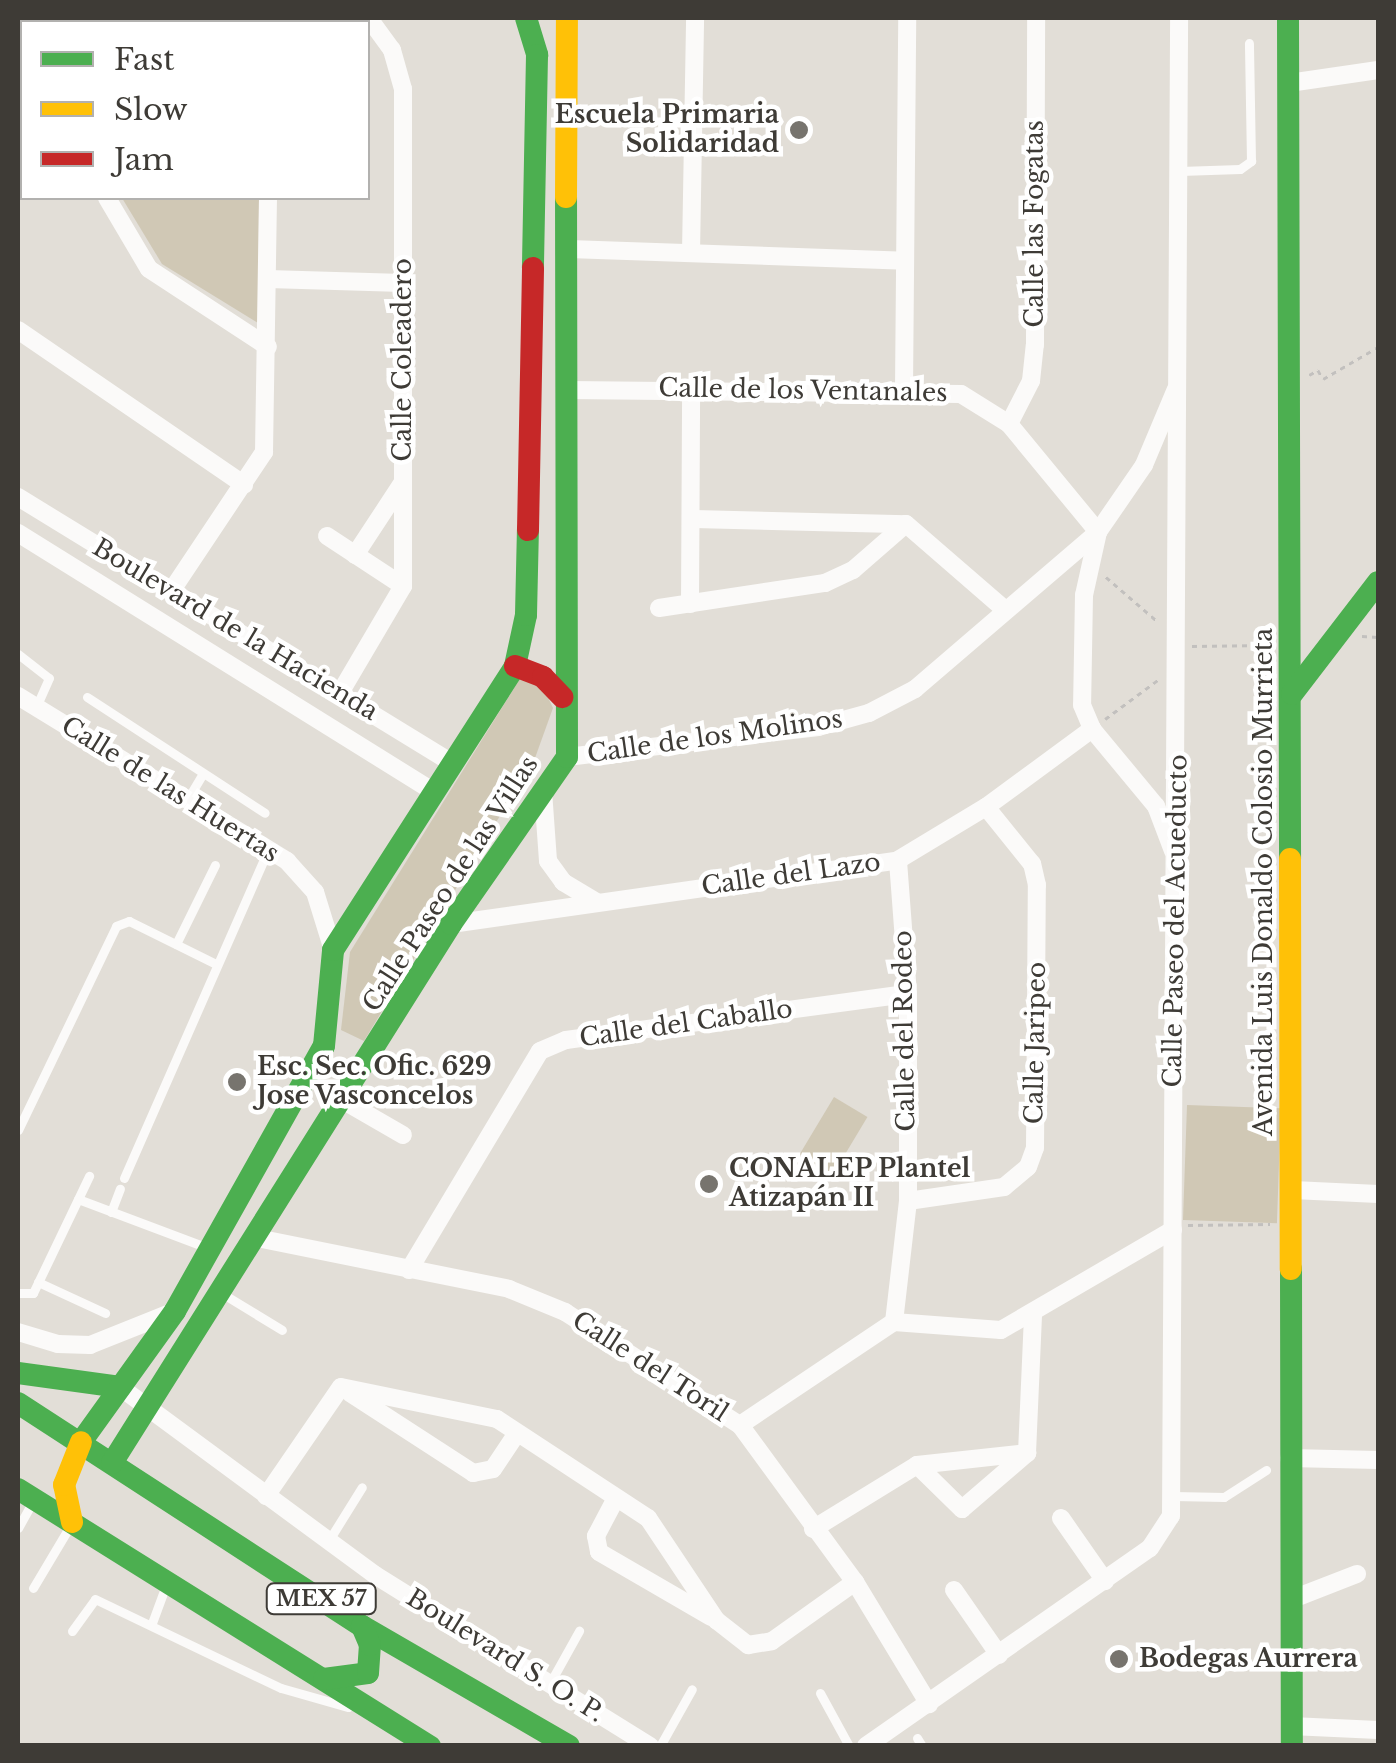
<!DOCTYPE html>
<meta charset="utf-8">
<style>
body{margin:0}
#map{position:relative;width:1396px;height:1763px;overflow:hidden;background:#e2ded7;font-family:"Libre Baskerville",serif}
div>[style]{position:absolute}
.green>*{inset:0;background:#d0c8b5;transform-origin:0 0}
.path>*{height:2.5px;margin-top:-1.25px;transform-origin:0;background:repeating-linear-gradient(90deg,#c2c0be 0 5px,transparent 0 10px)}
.lane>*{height:9px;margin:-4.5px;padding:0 4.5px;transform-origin:4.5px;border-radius:4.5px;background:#fbfaf9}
.street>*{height:18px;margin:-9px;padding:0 9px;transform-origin:9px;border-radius:9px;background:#fbfaf9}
.fast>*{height:22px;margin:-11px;padding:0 11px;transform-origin:11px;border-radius:11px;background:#4caf50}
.slow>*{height:22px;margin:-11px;padding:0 11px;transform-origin:11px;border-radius:11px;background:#ffc107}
.jam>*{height:22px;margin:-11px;padding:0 11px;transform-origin:11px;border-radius:11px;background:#c62828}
.dots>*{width:28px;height:28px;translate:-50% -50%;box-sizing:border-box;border:5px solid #fff;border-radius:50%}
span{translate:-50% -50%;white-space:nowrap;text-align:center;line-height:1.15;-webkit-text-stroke:9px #fff;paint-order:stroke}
.shield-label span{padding:2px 8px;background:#fff;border:2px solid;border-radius:8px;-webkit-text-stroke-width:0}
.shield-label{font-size:22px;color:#3e3b36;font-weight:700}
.poi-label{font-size:25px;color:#3e3b36;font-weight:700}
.right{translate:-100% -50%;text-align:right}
.left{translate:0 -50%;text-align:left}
.street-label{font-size:25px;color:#3e3b36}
.frame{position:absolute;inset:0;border:20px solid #3e3b36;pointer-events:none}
.legend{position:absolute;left:20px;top:20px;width:350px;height:180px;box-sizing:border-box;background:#fff;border:2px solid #b2b1af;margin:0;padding:12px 18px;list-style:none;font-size:30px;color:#3e3b36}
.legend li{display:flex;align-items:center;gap:20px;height:50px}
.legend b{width:50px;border:2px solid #b2b1af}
</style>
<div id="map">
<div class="green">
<div style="clip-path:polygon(122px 198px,259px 198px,258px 323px,162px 264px)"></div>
<div style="clip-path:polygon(521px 677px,541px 683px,553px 708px,535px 758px,364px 1041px,341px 1030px,350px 952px)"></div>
<div style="left:834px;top:1097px;width:39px;height:67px;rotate:31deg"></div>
<div style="left:1187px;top:1105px;width:94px;height:115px;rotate:2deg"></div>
</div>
<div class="path">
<div style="left:1309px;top:375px;width:10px;rotate:-29deg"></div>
<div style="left:1318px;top:370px;width:10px;rotate:61deg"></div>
<div style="left:1323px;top:379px;width:64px;rotate:-30.2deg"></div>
<div style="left:1106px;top:577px;width:67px;rotate:40.8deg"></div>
<div style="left:1362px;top:636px;width:16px;rotate:4deg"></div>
<div style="left:1192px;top:646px;width:77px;rotate:-0.7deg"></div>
<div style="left:1105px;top:719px;width:67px;rotate:-36.5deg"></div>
<div style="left:1188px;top:1225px;width:82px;rotate:-0.7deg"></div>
</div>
<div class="lane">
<div style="left:1180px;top:171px;width:60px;rotate:-1.9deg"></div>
<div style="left:1240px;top:169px;width:14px;rotate:-36deg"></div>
<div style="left:1251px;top:161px;width:118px;rotate:-91deg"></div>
<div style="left:18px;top:654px;width:39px;rotate:38deg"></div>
<div style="left:49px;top:678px;width:32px;rotate:114deg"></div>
<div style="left:87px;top:697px;width:212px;rotate:33.1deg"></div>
<div style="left:187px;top:800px;width:31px;rotate:-59deg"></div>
<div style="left:176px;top:944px;width:88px;rotate:-63.7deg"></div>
<div style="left:18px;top:1130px;width:226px;rotate:-64.3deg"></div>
<div style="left:116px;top:926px;width:14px;rotate:-21deg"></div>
<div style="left:129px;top:921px;width:97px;rotate:26.3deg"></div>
<div style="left:124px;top:1178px;width:358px;rotate:-66.3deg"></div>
<div style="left:78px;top:1199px;width:137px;rotate:20.6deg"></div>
<div style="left:111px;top:1212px;width:25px;rotate:-69deg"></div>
<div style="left:38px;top:1282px;width:74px;rotate:24.8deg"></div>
<div style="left:18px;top:1293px;width:15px"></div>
<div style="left:33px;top:1293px;width:130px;rotate:-64.4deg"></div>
<div style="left:223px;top:1294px;width:69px;rotate:31.4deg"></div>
<div style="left:1173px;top:1496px;width:51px;rotate:1.1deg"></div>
<div style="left:1224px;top:1497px;width:50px;rotate:-32.7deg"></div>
<div style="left:18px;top:1528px;width:26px;rotate:-61deg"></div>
<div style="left:329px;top:1540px;width:62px;rotate:-58.1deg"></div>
<div style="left:33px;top:1588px;width:72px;rotate:-59.2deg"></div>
<div style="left:152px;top:1623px;width:40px;rotate:-69.8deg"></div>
<div style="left:72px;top:1631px;width:39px;rotate:-54deg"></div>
<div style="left:95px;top:1599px;width:206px;rotate:25.6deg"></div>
<div style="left:281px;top:1688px;width:70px;rotate:15.8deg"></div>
<div style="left:550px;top:1683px;width:60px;rotate:-60.9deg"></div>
<div style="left:820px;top:1693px;width:60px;rotate:61.3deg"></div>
<div style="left:917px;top:1738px;width:9px;rotate:58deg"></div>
<div style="left:660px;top:1746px;width:65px;rotate:-60.7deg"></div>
</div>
<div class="street">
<div style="left:204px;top:18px;width:6px;rotate:45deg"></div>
<div style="left:166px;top:22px;width:8px;rotate:-30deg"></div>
<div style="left:1289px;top:83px;width:90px;rotate:-8.3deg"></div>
<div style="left:18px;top:147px;width:4px"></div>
<div style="left:107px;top:198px;width:82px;rotate:59.4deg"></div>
<div style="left:149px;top:269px;width:142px;rotate:33.2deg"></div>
<div style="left:569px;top:249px;width:336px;rotate:2deg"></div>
<div style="left:691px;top:253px;width:235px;rotate:-89deg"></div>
<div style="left:268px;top:279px;width:135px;rotate:1.7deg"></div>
<div style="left:18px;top:330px;width:274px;rotate:34.4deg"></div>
<div style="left:904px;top:389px;width:371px;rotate:-89.5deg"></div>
<div style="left:568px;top:390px;width:393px;rotate:0.6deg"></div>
<div style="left:961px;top:394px;width:57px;rotate:32deg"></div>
<div style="left:1009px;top:424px;width:140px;rotate:50.5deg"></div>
<div style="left:1009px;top:424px;width:48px;rotate:-62.9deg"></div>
<div style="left:1031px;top:381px;width:36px;rotate:-84deg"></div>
<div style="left:1035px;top:345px;width:327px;rotate:-89.8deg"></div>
<div style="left:18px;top:497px;width:509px;rotate:31.5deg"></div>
<div style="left:694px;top:519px;width:212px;rotate:1.4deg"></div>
<div style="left:906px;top:524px;width:130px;rotate:40.9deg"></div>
<div style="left:1098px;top:532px;width:65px;rotate:102.5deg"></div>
<div style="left:1084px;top:595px;width:110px;rotate:91deg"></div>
<div style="left:1082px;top:705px;width:26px;rotate:67deg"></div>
<div style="left:1092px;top:729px;width:100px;rotate:50.3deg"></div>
<div style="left:1156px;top:806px;width:48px;rotate:69.3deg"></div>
<div style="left:18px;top:533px;width:488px;rotate:31.9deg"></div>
<div style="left:327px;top:536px;width:91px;rotate:33.3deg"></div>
<div style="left:355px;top:555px;width:87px;rotate:-56.7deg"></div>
<div style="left:172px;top:590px;width:166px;rotate:-56.3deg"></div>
<div style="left:264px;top:452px;width:254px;rotate:-89.1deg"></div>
<div style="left:690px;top:604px;width:216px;rotate:-89.7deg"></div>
<div style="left:659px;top:608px;width:168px;rotate:-8.6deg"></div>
<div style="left:825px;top:583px;width:31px;rotate:-25deg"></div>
<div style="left:853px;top:570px;width:70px;rotate:-41deg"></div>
<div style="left:340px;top:693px;width:124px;rotate:-59.5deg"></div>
<div style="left:403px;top:586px;width:497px;rotate:-90deg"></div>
<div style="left:403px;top:89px;width:41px;rotate:-105.8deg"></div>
<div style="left:392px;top:50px;width:39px;rotate:-126deg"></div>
<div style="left:18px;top:696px;width:316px;rotate:31.5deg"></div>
<div style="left:287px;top:861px;width:42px;rotate:47.9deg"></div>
<div style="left:315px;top:892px;width:61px;rotate:72.8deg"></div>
<div style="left:567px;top:757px;width:253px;rotate:-6.8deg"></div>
<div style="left:818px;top:727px;width:53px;rotate:-15.4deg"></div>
<div style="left:869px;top:713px;width:52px;rotate:-27.6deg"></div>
<div style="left:915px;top:689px;width:241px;rotate:-40.6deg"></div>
<div style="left:1098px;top:532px;width:81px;rotate:-55.5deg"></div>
<div style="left:1144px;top:465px;width:82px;rotate:-67.2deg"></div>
<div style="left:543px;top:791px;width:70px;rotate:85.9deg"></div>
<div style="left:548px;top:861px;width:26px;rotate:54deg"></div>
<div style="left:563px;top:882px;width:39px;rotate:31deg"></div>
<div style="left:451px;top:924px;width:452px;rotate:-8.1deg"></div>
<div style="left:898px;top:860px;width:103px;rotate:-31.1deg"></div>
<div style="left:986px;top:807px;width:132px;rotate:-36.3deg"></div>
<div style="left:344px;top:1101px;width:68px;rotate:30deg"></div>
<div style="left:1293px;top:1190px;width:85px;rotate:2.7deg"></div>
<div style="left:908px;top:1201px;width:97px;rotate:-8.3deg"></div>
<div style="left:1004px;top:1187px;width:31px;rotate:-40deg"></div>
<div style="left:1028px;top:1167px;width:20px;rotate:-70deg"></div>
<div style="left:1035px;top:1148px;width:263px;rotate:-89.6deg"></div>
<div style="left:1037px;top:885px;width:22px;rotate:-103deg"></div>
<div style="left:1032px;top:864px;width:73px;rotate:-128.9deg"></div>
<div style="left:257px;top:1238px;width:257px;rotate:11.4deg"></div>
<div style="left:509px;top:1289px;width:61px;rotate:22.3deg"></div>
<div style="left:565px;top:1312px;width:208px;rotate:32.9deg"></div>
<div style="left:740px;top:1425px;width:195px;rotate:53.8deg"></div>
<div style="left:855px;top:1582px;width:143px;rotate:58.8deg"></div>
<div style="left:409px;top:1270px;width:255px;rotate:-59.1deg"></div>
<div style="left:540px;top:1051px;width:28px;rotate:-23deg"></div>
<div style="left:566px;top:1040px;width:345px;rotate:-7.7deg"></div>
<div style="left:894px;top:1322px;width:122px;rotate:-83.4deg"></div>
<div style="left:908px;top:1201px;width:207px;rotate:-90deg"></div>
<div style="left:908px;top:994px;width:134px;rotate:-94.3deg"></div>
<div style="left:18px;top:1332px;width:42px;rotate:16.7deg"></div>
<div style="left:58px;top:1344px;width:32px;rotate:2deg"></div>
<div style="left:90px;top:1345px;width:86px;rotate:-21.8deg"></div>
<div style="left:120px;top:1387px;width:317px;rotate:36.4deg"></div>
<div style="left:375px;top:1575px;width:324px;rotate:31.9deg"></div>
<div style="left:341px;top:1387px;width:159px;rotate:11.6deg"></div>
<div style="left:497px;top:1419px;width:181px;rotate:33.3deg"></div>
<div style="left:648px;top:1518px;width:123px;rotate:56.3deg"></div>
<div style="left:716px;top:1620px;width:41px;rotate:38deg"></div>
<div style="left:748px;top:1645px;width:24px;rotate:-9deg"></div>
<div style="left:772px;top:1641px;width:102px;rotate:-35.4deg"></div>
<div style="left:350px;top:1393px;width:147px;rotate:33deg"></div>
<div style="left:473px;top:1473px;width:20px;rotate:-11deg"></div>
<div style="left:493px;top:1469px;width:43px;rotate:-56.3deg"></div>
<div style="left:740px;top:1425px;width:185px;rotate:-33.8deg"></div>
<div style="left:894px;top:1322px;width:107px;rotate:4.3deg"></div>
<div style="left:1001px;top:1330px;width:199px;rotate:-30.2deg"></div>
<div style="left:1289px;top:1458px;width:89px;rotate:1.3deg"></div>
<div style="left:917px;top:1465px;width:63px;rotate:44.4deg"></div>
<div style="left:962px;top:1509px;width:86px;rotate:-40.7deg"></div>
<div style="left:1027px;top:1453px;width:137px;rotate:-87.5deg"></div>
<div style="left:266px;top:1496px;width:132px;rotate:-55.5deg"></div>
<div style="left:616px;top:1498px;width:43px;rotate:117.8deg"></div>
<div style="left:596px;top:1536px;width:16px;rotate:79deg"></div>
<div style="left:599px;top:1552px;width:129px;rotate:30.1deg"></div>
<div style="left:1061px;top:1518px;width:77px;rotate:55.1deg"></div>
<div style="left:813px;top:1529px;width:122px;rotate:-31.6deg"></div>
<div style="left:917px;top:1465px;width:111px;rotate:-6.2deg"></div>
<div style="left:954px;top:1590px;width:79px;rotate:55.3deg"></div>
<div style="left:1290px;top:1600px;width:72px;rotate:-21.2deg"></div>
<div style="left:1291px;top:1726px;width:87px;rotate:2.6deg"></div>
<div style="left:866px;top:1746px;width:346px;rotate:-34.9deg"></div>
<div style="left:1150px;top:1548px;width:38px;rotate:-57deg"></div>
<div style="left:1171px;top:1516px;width:1498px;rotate:-89.69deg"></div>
</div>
<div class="fast">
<div style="left:526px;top:18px;width:39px;rotate:73deg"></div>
<div style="left:537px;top:55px;width:213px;rotate:91.1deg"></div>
<div style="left:1288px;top:18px;width:841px;rotate:89.86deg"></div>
<div style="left:1292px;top:694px;width:141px;rotate:-52.5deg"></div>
<div style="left:1291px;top:1269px;width:477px;rotate:89.9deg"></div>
<div style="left:18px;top:1373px;width:103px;rotate:7.8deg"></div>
<div style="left:18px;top:1403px;width:410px;rotate:33deg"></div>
<div style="left:362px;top:1626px;width:239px;rotate:30.1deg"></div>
<div style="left:81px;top:1442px;width:161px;rotate:-54.3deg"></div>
<div style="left:175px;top:1311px;width:304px;rotate:-60.7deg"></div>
<div style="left:324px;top:1046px;width:96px;rotate:-84.6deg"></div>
<div style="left:333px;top:950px;width:337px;rotate:-57.3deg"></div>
<div style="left:515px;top:666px;width:52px;rotate:-77.8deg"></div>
<div style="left:526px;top:615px;width:85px;rotate:-88.7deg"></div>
<div style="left:112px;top:1463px;width:637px;rotate:-57.83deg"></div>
<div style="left:451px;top:924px;width:203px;rotate:-55.2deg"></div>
<div style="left:567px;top:757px;width:560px;rotate:-90.1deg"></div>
<div style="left:18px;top:1489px;width:486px;rotate:32deg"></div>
<div style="left:324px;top:1679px;width:44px;rotate:-7.8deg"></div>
<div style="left:368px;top:1673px;width:28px;rotate:-86deg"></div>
<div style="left:370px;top:1645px;width:21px;rotate:-113deg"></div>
</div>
<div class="slow">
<div style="left:566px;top:197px;width:179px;rotate:-89.7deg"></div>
<div style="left:1290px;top:859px;width:410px;rotate:89.9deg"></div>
<div style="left:72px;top:1522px;width:38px;rotate:-102deg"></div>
<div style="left:64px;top:1485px;width:46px;rotate:-68.4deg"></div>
</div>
<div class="jam">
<div style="left:528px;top:530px;width:262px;rotate:-88.9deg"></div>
<div style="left:515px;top:666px;width:30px;rotate:21deg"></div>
<div style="left:543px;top:677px;width:28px;rotate:46deg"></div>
</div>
<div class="dots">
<div style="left:799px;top:130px;background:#77746e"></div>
<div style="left:237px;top:1082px;background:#77746e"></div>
<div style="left:709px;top:1184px;background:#77746e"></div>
<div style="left:1119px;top:1659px;background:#77746e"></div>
</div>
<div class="shield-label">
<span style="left:321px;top:1599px">MEX 57</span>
</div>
<div class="poi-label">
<span class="right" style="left:779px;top:130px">Escuela Primaria<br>Solidaridad</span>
<span class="left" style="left:257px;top:1082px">Esc. Sec. Ofic. 629<br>Jose Vasconcelos</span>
<span class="left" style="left:729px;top:1184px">CONALEP Plantel<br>Atizapán II</span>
<span class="left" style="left:1139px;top:1659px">Bodegas Aurrera</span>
</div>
<div class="street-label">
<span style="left:1035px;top:224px;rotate:-90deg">Calle las Fogatas</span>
<span style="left:403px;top:360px;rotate:-90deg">Calle Coleadero</span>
<span style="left:803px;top:391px;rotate:1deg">Calle de los Ventanales</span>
<span style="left:235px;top:630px;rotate:31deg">Boulevard de la Hacienda</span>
<span style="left:715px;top:737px;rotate:-8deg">Calle de los Molinos</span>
<span style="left:170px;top:790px;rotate:32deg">Calle de las Huertas</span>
<span style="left:791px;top:875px;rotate:-8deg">Calle del Lazo</span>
<span style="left:1264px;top:882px;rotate:-90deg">Avenida Luis Donaldo Colosio Murrieta</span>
<span style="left:451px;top:884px;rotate:-57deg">Calle Paseo de las Villas</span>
<span style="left:1176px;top:921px;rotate:-89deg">Calle Paseo del Acueducto</span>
<span style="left:686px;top:1024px;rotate:-8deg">Calle del Caballo</span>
<span style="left:905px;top:1031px;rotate:-91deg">Calle del Rodeo</span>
<span style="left:1036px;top:1043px;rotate:-89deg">Calle Jaripeo</span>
<span style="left:650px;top:1367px;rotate:33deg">Calle del Toril</span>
<span style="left:505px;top:1656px;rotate:32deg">Boulevard S. O. P.</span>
</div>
<div class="frame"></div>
<ul class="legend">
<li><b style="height:12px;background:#4caf50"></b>Fast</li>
<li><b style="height:12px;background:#ffc107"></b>Slow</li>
<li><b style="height:12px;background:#c62828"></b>Jam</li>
</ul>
</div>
